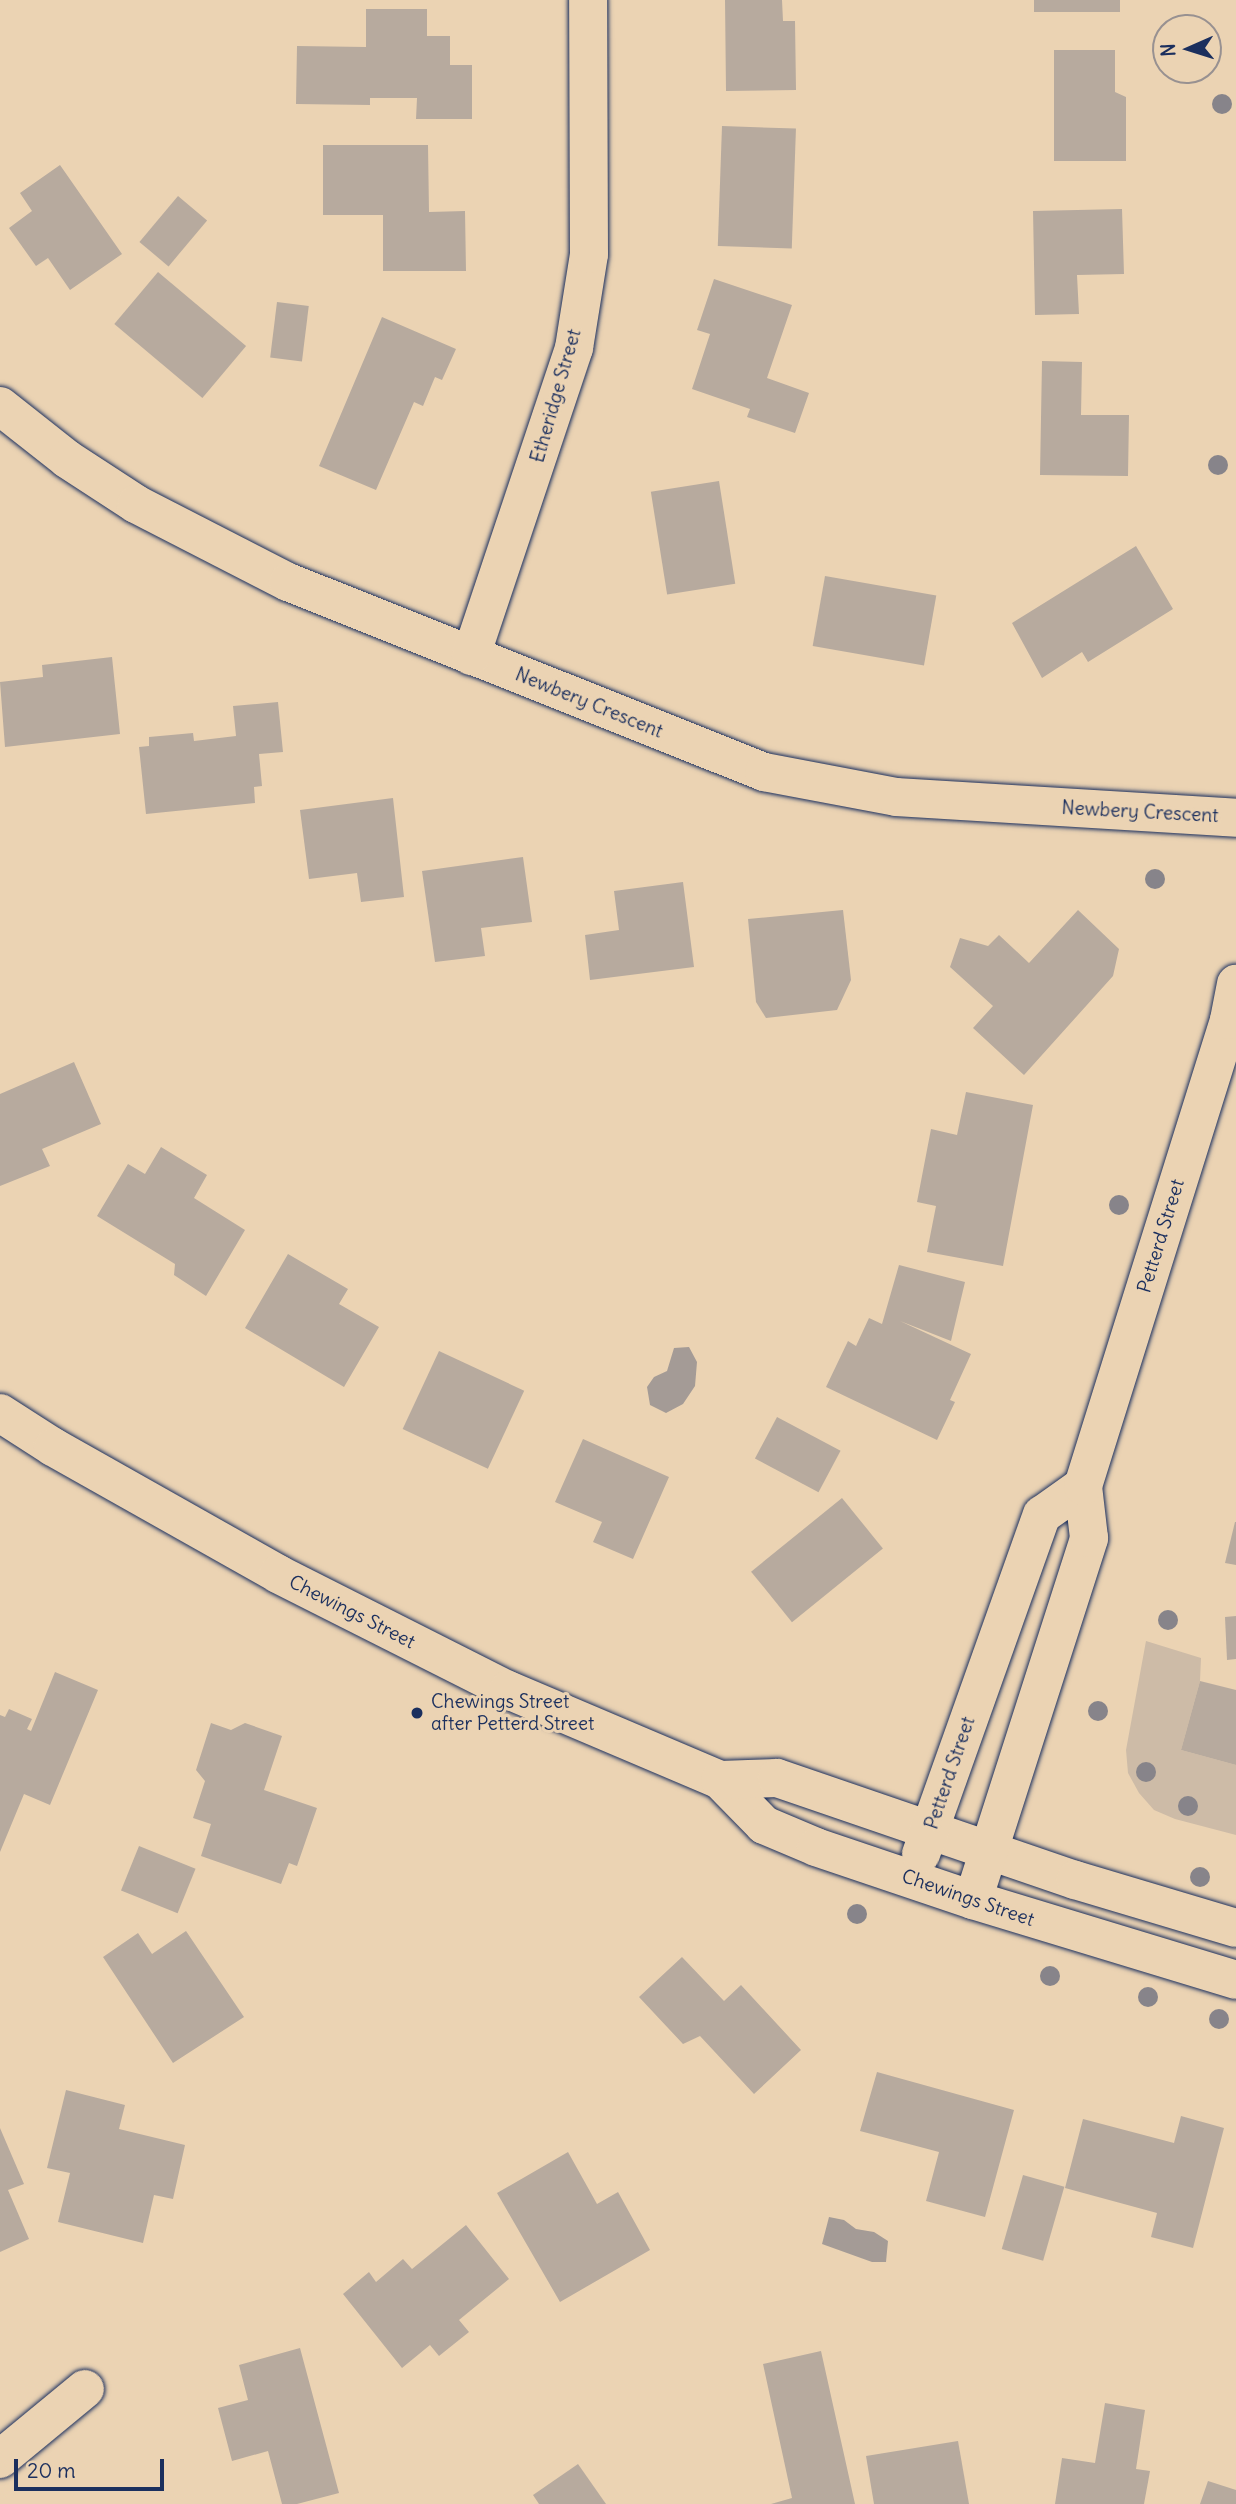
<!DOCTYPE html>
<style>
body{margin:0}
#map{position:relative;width:1236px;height:2504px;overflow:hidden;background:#ebd3b3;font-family:Delius,sans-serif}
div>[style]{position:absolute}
.green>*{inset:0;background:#cdbba7}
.water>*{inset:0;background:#a49b96}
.building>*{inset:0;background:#b7aa9e;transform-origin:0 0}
.roads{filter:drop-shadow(0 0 2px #1b2f5e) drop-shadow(0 0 2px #1b2f5e)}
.minor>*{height:38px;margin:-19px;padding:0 19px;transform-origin:19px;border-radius:19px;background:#ebd3b3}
.trees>*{width:20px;height:20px;margin:-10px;border-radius:50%;background:#87848a}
.dots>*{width:19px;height:19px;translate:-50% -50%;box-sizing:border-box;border:4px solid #ebd3b3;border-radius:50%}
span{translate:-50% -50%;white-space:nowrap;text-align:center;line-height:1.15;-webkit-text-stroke:6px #ebd3b3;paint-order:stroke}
.street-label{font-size:19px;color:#1b2f5e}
.poi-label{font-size:19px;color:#1b2f5e}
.left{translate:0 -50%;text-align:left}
.north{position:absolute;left:1152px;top:14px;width:70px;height:70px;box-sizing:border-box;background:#ebd3b3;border:2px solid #989191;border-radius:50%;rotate:267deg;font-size:19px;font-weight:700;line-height:28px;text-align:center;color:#1b2f5e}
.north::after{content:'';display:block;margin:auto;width:24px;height:32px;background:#1b2f5e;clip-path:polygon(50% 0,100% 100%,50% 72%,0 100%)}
.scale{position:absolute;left:14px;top:2459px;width:150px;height:32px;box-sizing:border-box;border:4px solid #1b2f5e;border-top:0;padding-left:9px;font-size:21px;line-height:24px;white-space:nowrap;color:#1b2f5e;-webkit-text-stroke:5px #ebd3b3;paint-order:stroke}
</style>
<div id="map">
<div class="green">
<div style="clip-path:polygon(1146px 1641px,1201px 1658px,1200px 1681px,1181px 1750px,1236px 1765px,1236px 1835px,1175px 1819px,1154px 1810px,1139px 1793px,1128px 1773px,1126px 1750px)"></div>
</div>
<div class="water">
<div style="clip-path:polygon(689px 1347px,697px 1362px,695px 1386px,683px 1404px,666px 1413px,650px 1405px,647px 1387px,654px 1377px,667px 1371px,674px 1348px)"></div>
<div style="clip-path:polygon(829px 2217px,844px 2220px,856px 2229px,874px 2232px,888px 2241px,886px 2262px,872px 2262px,822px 2244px)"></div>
</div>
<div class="building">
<div style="clip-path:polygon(725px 0,782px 0,783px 21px,795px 21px,796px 90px,726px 91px)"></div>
<div style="left:1034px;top:0;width:86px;height:12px"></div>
<div style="clip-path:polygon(366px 9px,427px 9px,427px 36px,450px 36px,450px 65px,472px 65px,472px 119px,416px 119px,417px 98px,370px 98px,370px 105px,296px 104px,297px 46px,366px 47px)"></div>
<div style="clip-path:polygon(1054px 50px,1115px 50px,1115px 92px,1126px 97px,1126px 161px,1054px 161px)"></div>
<div style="left:722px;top:126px;width:74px;height:120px;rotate:2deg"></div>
<div style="clip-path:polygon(323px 145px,428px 145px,429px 212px,465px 211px,466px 271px,383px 271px,383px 215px,323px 215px)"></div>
<div style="clip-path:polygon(60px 165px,122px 254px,70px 290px,48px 258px,36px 266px,9px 228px,32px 211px,20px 193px)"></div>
<div style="left:178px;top:196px;width:38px;height:60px;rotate:40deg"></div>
<div style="clip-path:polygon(1122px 209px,1124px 274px,1077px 275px,1079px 314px,1035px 315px,1033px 211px)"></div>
<div style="left:158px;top:272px;width:115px;height:68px;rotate:40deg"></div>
<div style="clip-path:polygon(714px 279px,792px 305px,767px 378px,809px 393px,795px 433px,747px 417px,750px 409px,692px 389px,710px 334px,697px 330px)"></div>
<div style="left:277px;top:302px;width:32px;height:56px;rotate:7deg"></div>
<div style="clip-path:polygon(382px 317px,456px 349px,442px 380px,435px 377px,423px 406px,414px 402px,376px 490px,319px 466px)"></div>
<div style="clip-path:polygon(1042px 361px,1082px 362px,1081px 415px,1129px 415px,1128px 476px,1040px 475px)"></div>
<div style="left:719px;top:481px;width:104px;height:69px;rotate:81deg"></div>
<div style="clip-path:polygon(1136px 546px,1173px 609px,1088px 662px,1082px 652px,1042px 678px,1012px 623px)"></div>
<div style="left:825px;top:576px;width:113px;height:71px;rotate:10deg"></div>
<div style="clip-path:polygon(112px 657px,120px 734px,5px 747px,0 682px,43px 677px,42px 665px)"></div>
<div style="clip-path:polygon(278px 702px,283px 752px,259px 754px,262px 786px,254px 787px,255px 803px,146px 814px,139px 747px,149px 746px,149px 737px,193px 733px,194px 741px,236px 736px,233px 706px)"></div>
<div style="clip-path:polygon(393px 798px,404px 897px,361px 902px,357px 873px,309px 879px,300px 810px)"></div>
<div style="clip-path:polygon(523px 857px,532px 922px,481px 928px,485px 956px,435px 962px,422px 871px)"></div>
<div style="clip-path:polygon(683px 882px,694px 967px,590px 980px,585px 935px,619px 930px,614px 891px)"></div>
<div style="clip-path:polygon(843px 910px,851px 980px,837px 1010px,766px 1018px,756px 1002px,748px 919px)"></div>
<div style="clip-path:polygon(1078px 910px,1119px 949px,1113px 976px,1024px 1075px,973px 1028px,993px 1006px,950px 967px,960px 938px,988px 946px,999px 935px,1029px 963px)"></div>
<div style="clip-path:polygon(74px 1062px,101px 1124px,42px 1149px,50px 1166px,0 1186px,0 1094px)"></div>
<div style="clip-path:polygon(966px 1092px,1033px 1105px,1003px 1266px,927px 1252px,936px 1206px,917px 1202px,931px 1129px,957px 1135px)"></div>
<div style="clip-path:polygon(161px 1147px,207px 1175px,194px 1198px,245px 1230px,206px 1296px,174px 1275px,175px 1264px,97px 1216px,128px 1164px,145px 1174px)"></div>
<div style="clip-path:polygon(288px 1254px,348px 1289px,339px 1304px,379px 1327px,344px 1387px,245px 1328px)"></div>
<div style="clip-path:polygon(899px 1265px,965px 1282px,951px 1341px,900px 1321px,971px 1354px,950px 1400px,955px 1402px,937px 1440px,826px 1387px,848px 1341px,856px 1346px,869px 1318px,882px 1324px)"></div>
<div style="left:439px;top:1351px;width:94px;height:86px;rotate:25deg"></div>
<div style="left:777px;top:1417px;width:72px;height:47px;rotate:28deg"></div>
<div style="clip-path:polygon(583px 1439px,669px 1477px,633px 1559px,593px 1542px,602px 1522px,555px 1502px)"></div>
<div style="left:842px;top:1498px;width:65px;height:117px;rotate:51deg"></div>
<div style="clip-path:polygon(1235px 1522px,1236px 1522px,1236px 1565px,1225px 1563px)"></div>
<div style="clip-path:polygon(1236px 1616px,1236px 1659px,1227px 1660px,1225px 1617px)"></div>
<div style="clip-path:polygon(55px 1672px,98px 1690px,50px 1805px,24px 1794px,0 1852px,0 1715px,5px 1717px,9px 1709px,32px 1719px,27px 1729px,31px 1731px)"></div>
<div style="clip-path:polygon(1200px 1681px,1236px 1690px,1236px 1765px,1181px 1750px)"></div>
<div style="clip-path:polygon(211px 1723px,231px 1730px,245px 1723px,282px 1736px,264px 1790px,317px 1808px,297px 1866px,289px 1863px,281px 1884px,201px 1856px,211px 1824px,193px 1818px,205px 1781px,196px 1770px)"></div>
<div style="left:139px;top:1846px;width:61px;height:48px;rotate:22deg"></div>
<div style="clip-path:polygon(186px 1931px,244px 2017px,173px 2063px,103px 1957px,138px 1933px,152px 1954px)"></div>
<div style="clip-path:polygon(682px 1957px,724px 2001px,741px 1985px,801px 2050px,754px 2094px,700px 2036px,683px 2044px,639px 1997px)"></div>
<div style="clip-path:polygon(877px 2072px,1014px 2110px,985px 2217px,926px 2201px,939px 2152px,860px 2131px)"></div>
<div style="clip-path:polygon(66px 2090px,125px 2105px,119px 2129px,185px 2145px,173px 2199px,154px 2195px,143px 2243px,58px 2222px,70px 2173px,47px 2168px)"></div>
<div style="clip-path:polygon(1181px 2116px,1224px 2128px,1193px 2248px,1151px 2237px,1157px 2213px,1065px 2188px,1083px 2119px,1174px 2143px)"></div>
<div style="clip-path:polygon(0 2128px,24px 2184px,8px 2190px,29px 2239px,0 2252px)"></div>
<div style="clip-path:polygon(568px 2152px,597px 2204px,618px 2192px,650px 2250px,560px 2302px,497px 2193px)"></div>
<div style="left:1023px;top:2175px;width:43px;height:77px;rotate:16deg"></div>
<div style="clip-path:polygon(466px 2225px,509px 2279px,459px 2320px,469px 2332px,439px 2356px,430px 2345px,402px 2368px,343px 2294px,369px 2272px,376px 2282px,403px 2259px,412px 2269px)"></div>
<div style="clip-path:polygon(300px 2348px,339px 2493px,297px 2504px,282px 2504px,268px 2451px,232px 2461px,218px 2408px,248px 2400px,239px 2365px)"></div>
<div style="clip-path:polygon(821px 2351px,855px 2504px,771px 2504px,792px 2498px,763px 2364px)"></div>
<div style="clip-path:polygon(1105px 2403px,1145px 2410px,1136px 2469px,1150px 2471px,1144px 2504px,1055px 2504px,1062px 2458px,1095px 2463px)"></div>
<div style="clip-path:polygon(958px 2441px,969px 2504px,874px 2504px,866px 2456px)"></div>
<div style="clip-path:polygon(578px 2464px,606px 2504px,539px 2504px,533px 2495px)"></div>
<div style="clip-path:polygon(1208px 2481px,1236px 2490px,1236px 2504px,1200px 2504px)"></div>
</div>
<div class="roads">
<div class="minor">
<div style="left:0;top:406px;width:85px;rotate:38.3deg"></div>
<div style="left:67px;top:459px;width:82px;rotate:33.1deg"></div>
<div style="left:136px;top:504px;width:171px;rotate:27.2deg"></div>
<div style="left:288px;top:582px;width:513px;rotate:21.76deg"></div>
<div style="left:764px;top:772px;width:134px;rotate:10.7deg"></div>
<div style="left:896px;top:797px;width:341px;rotate:3.5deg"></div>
<div style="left:471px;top:656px;width:325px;rotate:-71.5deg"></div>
<div style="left:574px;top:348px;width:95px;rotate:-80.9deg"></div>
<div style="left:589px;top:254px;width:254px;rotate:-90.2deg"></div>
<div style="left:0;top:1413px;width:63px;rotate:32.7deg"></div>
<div style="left:53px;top:1447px;width:258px;rotate:29.4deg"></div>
<div style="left:278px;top:1574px;width:258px;rotate:26.8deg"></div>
<div style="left:508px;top:1690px;width:230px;rotate:23deg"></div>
<div style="left:720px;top:1780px;width:63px;rotate:45.6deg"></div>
<div style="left:764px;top:1825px;width:56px;rotate:22.9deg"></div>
<div style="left:816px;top:1847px;width:166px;rotate:18.7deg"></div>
<div style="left:973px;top:1900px;width:275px;rotate:16.9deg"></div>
<div style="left:720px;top:1780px;width:57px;rotate:-2deg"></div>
<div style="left:777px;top:1778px;width:315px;rotate:18.9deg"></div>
<div style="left:1075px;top:1880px;width:168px;rotate:16.6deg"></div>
<div style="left:921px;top:1854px;width:360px;rotate:-70.4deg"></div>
<div style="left:1042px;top:1515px;width:50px;rotate:-35.3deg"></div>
<div style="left:973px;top:1900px;width:380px;rotate:-72.2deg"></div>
<div style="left:1089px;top:1538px;width:52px;rotate:-96.6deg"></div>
<div style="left:1083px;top:1486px;width:488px;rotate:-72.6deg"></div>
<div style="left:1229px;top:1020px;width:37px;rotate:-79deg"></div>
<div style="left:0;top:2459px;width:110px;rotate:-39.5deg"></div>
</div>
</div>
<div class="trees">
<div style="left:1222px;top:104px"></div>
<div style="left:1218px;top:465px"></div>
<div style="left:1155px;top:879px"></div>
<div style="left:1119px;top:1205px"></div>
<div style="left:1168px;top:1620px"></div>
<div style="left:1098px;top:1711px"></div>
<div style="left:1146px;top:1772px"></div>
<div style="left:1188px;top:1806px"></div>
<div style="left:1200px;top:1877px"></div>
<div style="left:857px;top:1914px"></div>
<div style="left:1050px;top:1976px"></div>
<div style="left:1148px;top:1997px"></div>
<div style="left:1219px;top:2019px"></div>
</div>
<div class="dots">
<div style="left:417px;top:1713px;background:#1b2f5e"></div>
</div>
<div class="street-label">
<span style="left:556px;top:396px;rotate:-74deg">Etheridge Street</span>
<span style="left:589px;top:703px;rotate:22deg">Newbery Crescent</span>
<span style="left:1140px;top:812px;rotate:3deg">Newbery Crescent</span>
<span style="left:1161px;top:1236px;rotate:-73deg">Petterd Street</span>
<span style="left:352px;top:1612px;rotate:27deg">Chewings Street</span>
<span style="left:950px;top:1773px;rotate:-71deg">Petterd Street</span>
<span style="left:968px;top:1898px;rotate:19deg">Chewings Street</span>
</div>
<div class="poi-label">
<span class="left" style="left:431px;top:1713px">Chewings Street<br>after Petterd Street</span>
</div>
<div class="north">N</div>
<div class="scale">20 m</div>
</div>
